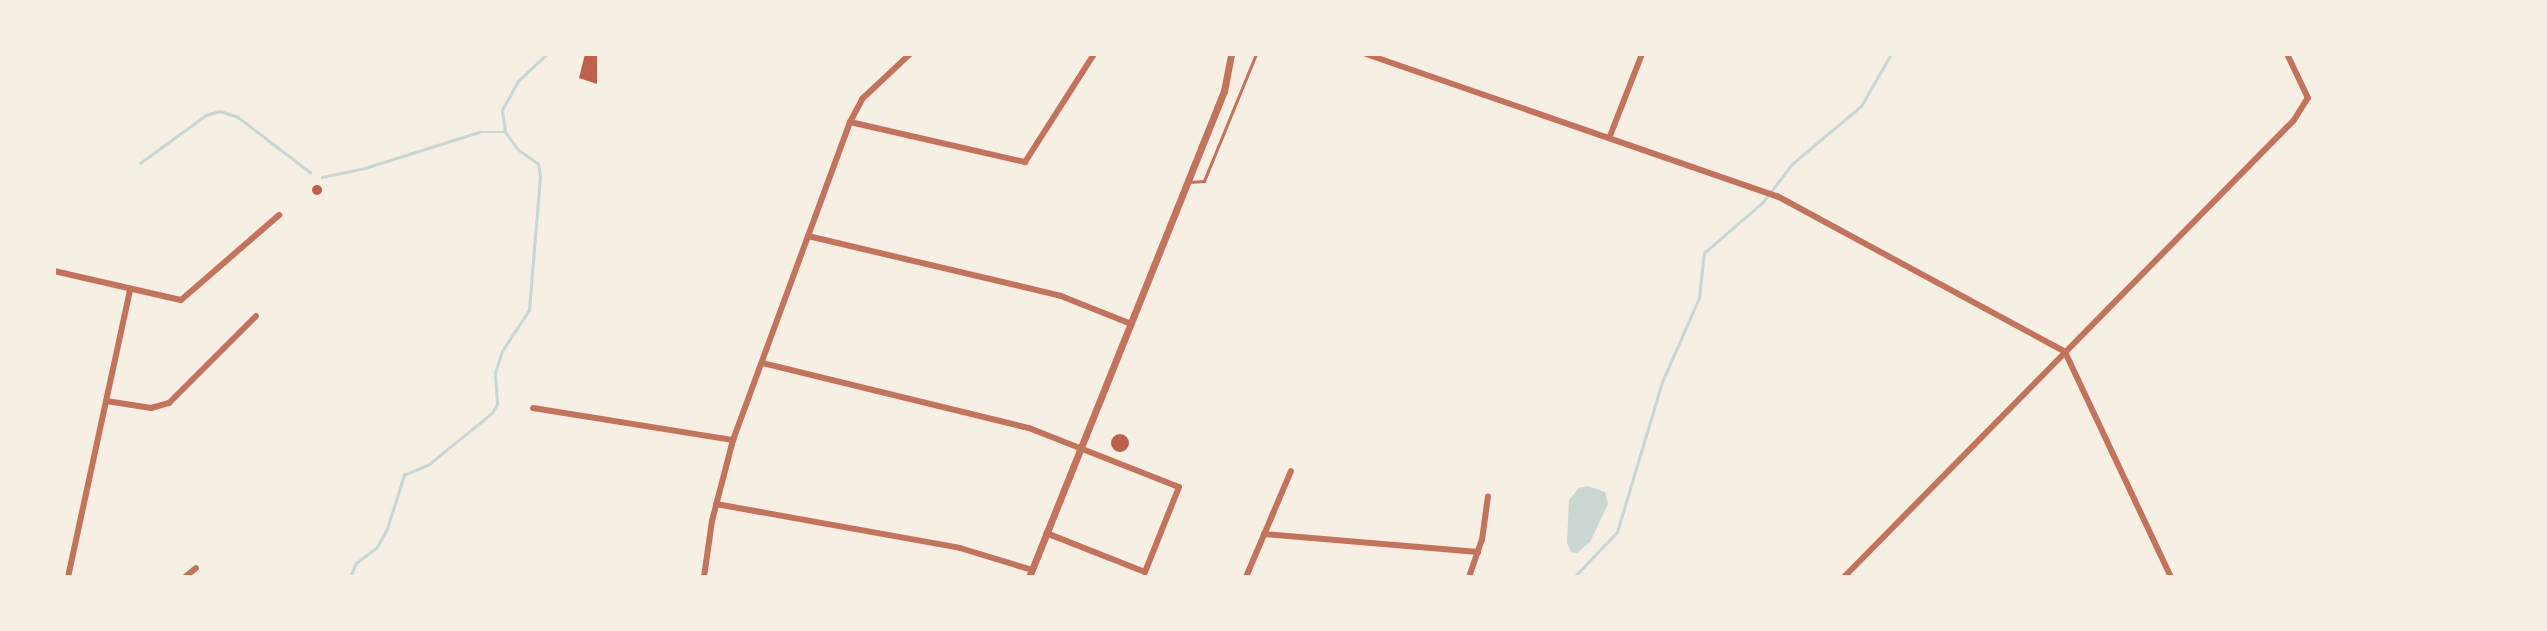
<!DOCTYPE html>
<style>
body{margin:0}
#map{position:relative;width:2547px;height:631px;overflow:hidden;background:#f6efe4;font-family:Karla,sans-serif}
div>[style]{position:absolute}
.water>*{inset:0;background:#c9d6d2}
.stream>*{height:2.5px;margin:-1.25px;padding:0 1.25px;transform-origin:1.25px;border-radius:1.25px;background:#c9d6d2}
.building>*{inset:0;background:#bf614a}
.round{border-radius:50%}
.service>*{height:2.5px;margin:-1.25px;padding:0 1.25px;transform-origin:1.25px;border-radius:1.25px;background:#c5725c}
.minor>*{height:6px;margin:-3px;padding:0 3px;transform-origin:3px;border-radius:3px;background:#c5725c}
.tertiary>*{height:7px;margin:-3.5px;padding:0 3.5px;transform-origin:3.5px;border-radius:3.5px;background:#c5725c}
span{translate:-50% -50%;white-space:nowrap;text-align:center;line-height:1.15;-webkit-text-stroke:5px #f6efe4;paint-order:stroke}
.frame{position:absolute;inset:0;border:56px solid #f6efe4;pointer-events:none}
</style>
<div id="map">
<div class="water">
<div style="clip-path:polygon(1588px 486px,1605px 492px,1608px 504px,1590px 542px,1577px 553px,1571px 552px,1567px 543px,1569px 500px,1579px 488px)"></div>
</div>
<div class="stream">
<div style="left:140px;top:163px;width:82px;rotate:-36deg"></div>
<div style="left:206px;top:115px;width:15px;rotate:-16deg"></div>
<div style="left:220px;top:111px;width:19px;rotate:18deg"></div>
<div style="left:238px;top:117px;width:91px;rotate:37.4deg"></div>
<div style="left:322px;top:177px;width:44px;rotate:-11.8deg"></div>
<div style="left:365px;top:168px;width:120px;rotate:-17.5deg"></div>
<div style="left:479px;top:132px;width:25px"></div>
<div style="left:350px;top:577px;width:15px;rotate:-67deg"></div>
<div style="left:356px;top:563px;width:26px;rotate:-37deg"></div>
<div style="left:377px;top:547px;width:21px;rotate:-61deg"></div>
<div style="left:387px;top:529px;width:57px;rotate:-72.5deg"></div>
<div style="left:404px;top:475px;width:26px;rotate:-23deg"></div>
<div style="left:428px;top:465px;width:82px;rotate:-39.1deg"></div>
<div style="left:492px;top:413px;width:10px;rotate:-61deg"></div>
<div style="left:497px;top:404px;width:31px;rotate:-94deg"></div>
<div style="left:495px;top:373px;width:23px;rotate:-72deg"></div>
<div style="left:502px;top:351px;width:49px;rotate:-56.6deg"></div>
<div style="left:529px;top:310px;width:134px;rotate:-85.3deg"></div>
<div style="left:540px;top:176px;width:12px;rotate:-99deg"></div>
<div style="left:538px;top:164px;width:24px;rotate:-145deg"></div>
<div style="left:518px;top:150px;width:22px;rotate:-126deg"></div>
<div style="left:505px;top:132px;width:22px;rotate:-98deg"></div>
<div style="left:502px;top:110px;width:33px;rotate:-61deg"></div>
<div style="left:518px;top:81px;width:40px;rotate:-43deg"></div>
<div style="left:1574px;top:577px;width:62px;rotate:-46.3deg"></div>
<div style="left:1617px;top:532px;width:157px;rotate:-73.3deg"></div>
<div style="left:1662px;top:382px;width:92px;rotate:-66.2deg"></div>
<div style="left:1699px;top:298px;width:45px;rotate:-83.7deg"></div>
<div style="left:1704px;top:253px;width:78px;rotate:-40.8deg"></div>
<div style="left:1763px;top:202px;width:48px;rotate:-52.7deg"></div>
<div style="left:1792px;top:164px;width:90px;rotate:-40deg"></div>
<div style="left:1861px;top:106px;width:60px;rotate:-60deg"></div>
</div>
<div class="building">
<div style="clip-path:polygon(585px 54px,597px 54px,597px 84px,579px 78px)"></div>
<div class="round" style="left:312px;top:185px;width:10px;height:10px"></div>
<div class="round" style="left:1111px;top:434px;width:18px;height:18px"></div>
</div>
<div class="service">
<div style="left:1190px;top:182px;width:14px;rotate:-4deg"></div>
<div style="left:1204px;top:181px;width:137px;rotate:-67.7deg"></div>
</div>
<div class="minor">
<div style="left:1366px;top:54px;width:435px;rotate:19.1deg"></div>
<div style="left:1777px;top:196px;width:328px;rotate:28.4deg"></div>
<div style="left:2065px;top:352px;width:249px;rotate:64.8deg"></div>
<div style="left:850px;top:122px;width:180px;rotate:12.9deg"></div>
<div style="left:1025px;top:162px;width:128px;rotate:-57.4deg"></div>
<div style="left:1610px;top:136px;width:88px;rotate:-68.7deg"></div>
<div style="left:808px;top:236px;width:260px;rotate:13.3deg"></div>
<div style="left:1061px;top:296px;width:73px;rotate:21.7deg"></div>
<div style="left:54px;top:271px;width:130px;rotate:12.9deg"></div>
<div style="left:181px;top:300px;width:130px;rotate:-40.9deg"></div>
<div style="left:762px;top:363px;width:275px;rotate:13.7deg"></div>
<div style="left:1029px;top:428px;width:161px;rotate:21.5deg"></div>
<div style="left:1179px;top:487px;width:92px;rotate:111.8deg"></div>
<div style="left:1145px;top:572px;width:106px;rotate:-158.5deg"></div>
<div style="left:106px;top:401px;width:46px;rotate:8.8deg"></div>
<div style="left:151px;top:408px;width:19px;rotate:-16deg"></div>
<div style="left:169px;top:403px;width:123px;rotate:-45deg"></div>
<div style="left:533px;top:408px;width:203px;rotate:9.1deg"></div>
<div style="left:716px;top:504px;width:248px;rotate:10.2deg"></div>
<div style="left:960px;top:548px;width:75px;rotate:17deg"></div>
<div style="left:1264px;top:534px;width:215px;rotate:4.8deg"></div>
<div style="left:68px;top:577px;width:294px;rotate:-77.8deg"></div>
<div style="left:185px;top:577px;width:14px;rotate:-39deg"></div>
<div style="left:704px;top:577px;width:57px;rotate:-81.9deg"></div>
<div style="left:712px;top:521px;width:84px;rotate:-75.5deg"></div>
<div style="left:733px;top:440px;width:339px;rotate:-69.8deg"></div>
<div style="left:850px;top:122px;width:26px;rotate:-62deg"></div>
<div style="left:862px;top:99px;width:66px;rotate:-43.2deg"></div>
<div style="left:1246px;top:577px;width:115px;rotate:-67deg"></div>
<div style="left:1469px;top:577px;width:39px;rotate:-71deg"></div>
<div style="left:1482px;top:540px;width:44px;rotate:-82.2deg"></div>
<div style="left:1844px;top:577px;width:641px;rotate:-45.44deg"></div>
<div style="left:2294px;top:120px;width:26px;rotate:-58deg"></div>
<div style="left:2308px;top:98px;width:49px;rotate:-115.5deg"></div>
</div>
<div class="tertiary">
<div style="left:1029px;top:577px;width:524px;rotate:-68.14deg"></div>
<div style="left:1224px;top:91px;width:38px;rotate:-79deg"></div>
</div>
<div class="frame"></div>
</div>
